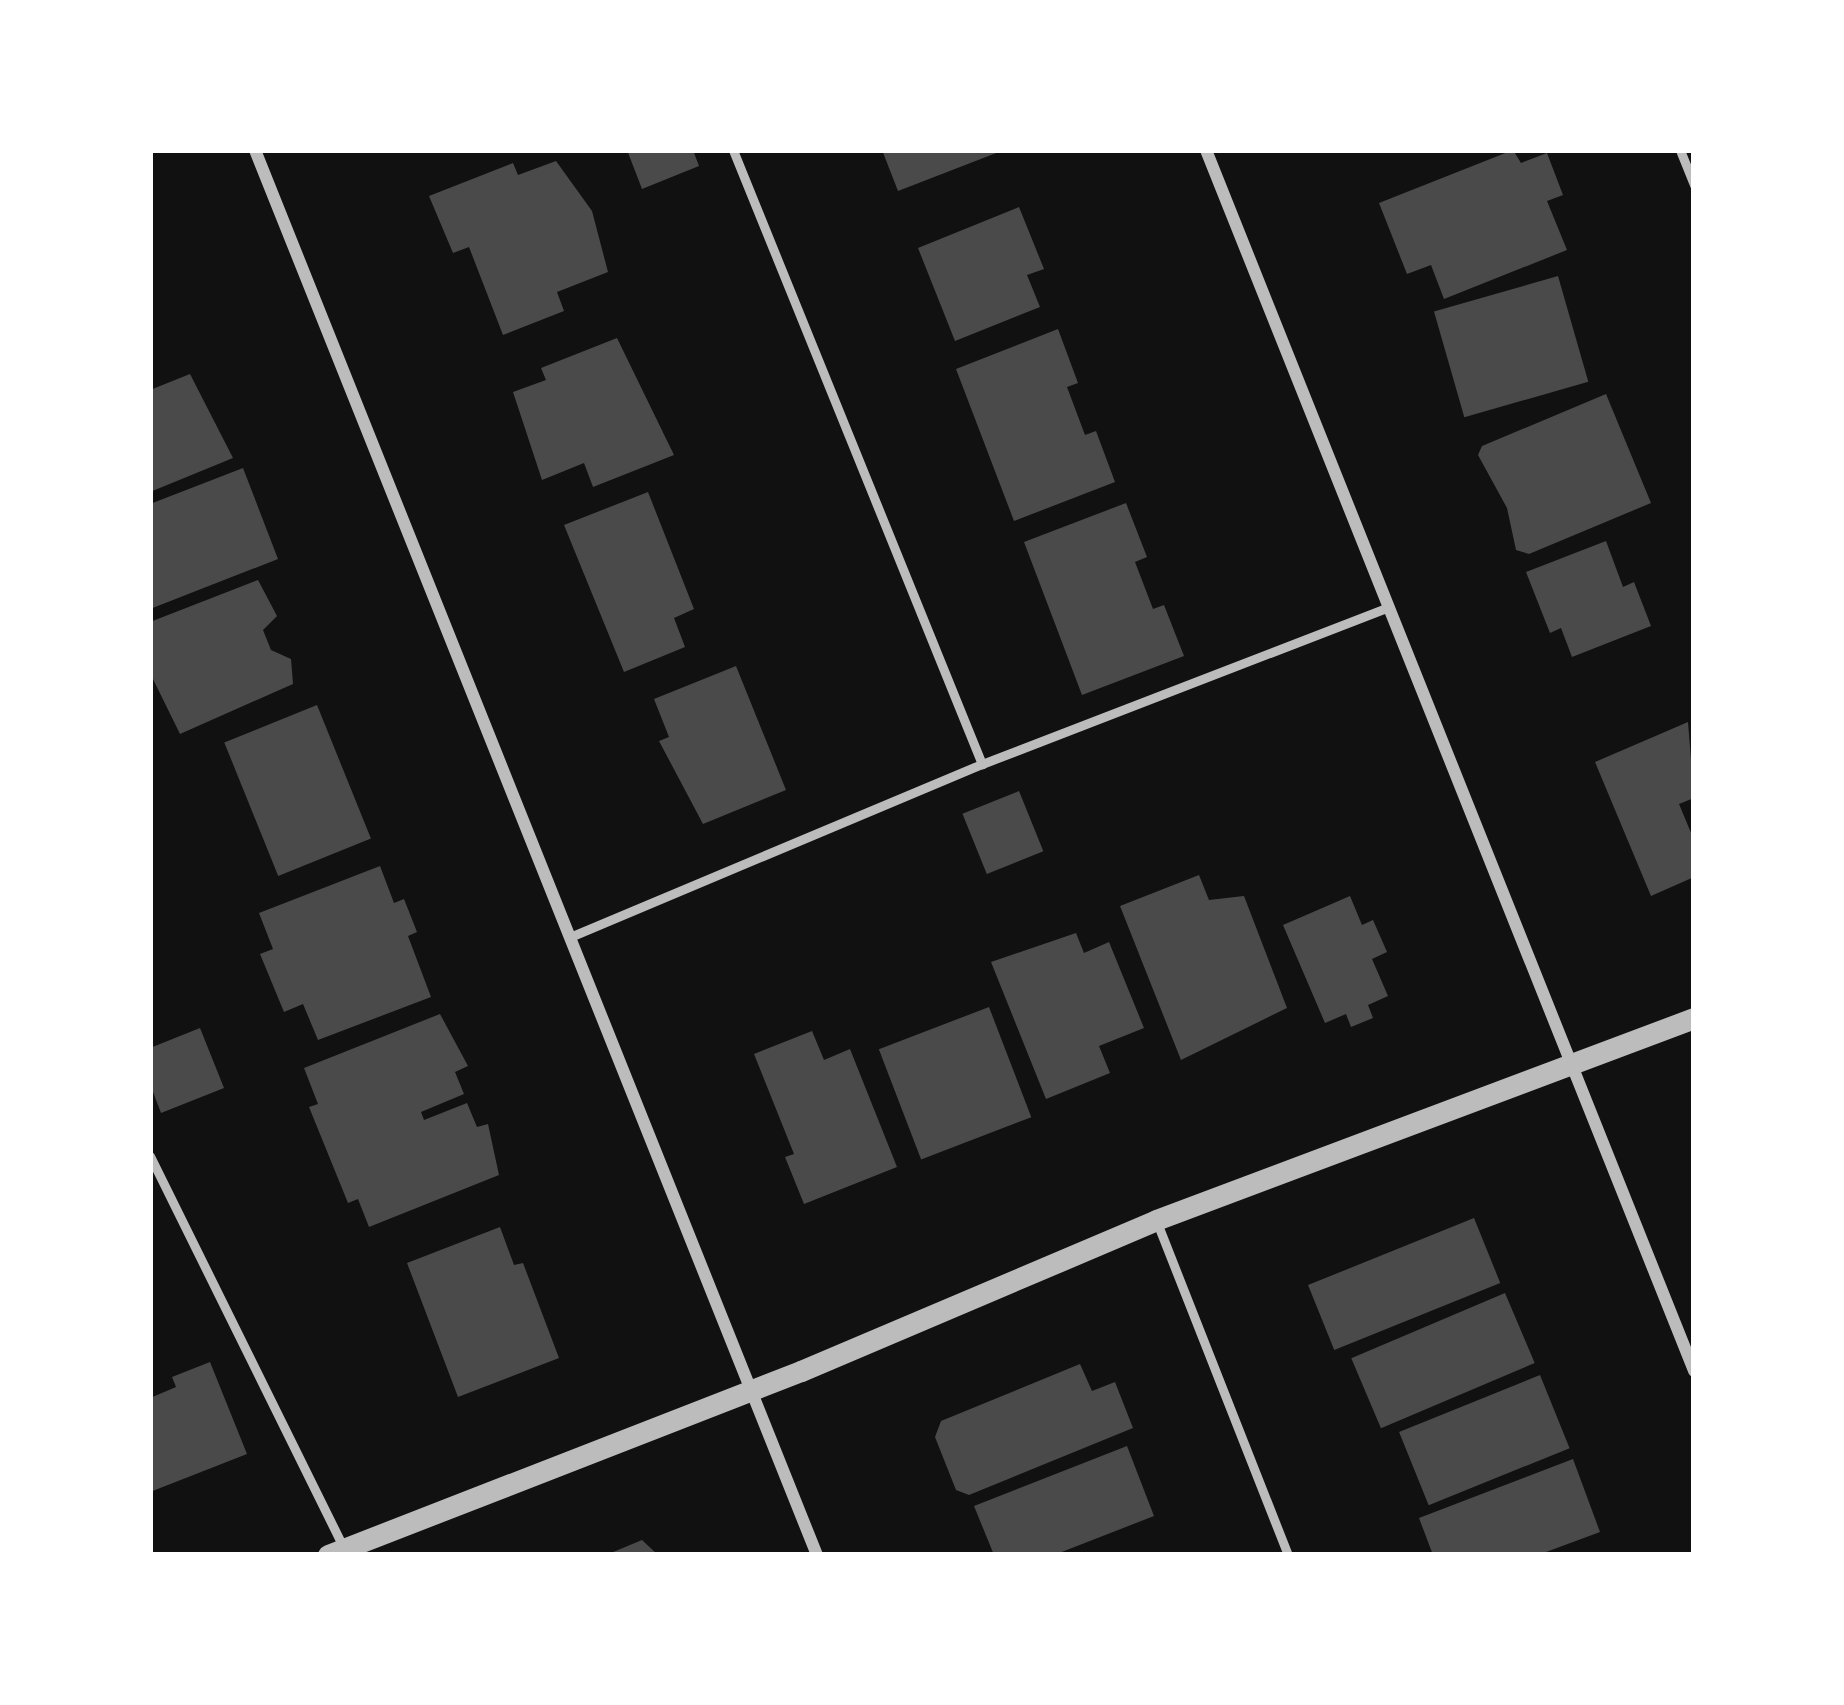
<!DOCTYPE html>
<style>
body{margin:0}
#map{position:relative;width:1844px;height:1705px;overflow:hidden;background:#111;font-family:Roboto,sans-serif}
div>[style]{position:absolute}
.building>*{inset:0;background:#4a4a4a;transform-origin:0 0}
.service>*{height:9px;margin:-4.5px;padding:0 4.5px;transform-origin:4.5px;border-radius:4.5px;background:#bcbcbc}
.minor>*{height:12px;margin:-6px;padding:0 6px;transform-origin:6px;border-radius:6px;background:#bcbcbc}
.tertiary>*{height:21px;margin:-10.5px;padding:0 10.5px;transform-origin:10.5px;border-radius:10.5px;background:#bcbcbc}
span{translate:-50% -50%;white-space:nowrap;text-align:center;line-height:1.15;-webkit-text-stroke:10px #fff;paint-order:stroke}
.frame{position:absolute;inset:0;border:153px solid #fff;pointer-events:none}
</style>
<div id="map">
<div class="building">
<div style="clip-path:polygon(627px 150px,693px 150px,699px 166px,642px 189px)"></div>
<div style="clip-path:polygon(882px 150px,1004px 150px,898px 191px)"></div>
<div style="clip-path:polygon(1513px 150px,1521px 163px,1547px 153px,1563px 195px,1547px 201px,1567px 250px,1444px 299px,1431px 265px,1407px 274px,1379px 203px)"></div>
<div style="clip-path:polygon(556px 161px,592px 211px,608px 272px,557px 292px,564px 311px,503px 335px,469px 247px,453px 253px,429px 196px,513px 163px,518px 175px)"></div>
<div style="clip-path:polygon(1019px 207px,1044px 269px,1027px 275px,1040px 307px,955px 341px,918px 248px)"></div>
<div style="left:1558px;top:276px;width:110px;height:129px;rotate:74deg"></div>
<div style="clip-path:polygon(1058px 329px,1078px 383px,1067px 387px,1085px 435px,1096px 431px,1115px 482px,1014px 521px,956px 369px)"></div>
<div style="clip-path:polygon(617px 338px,674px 455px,593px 487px,584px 463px,542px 480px,513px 392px,546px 380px,541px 368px)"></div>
<div style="clip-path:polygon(190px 374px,233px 458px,150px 492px,150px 390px)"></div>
<div style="clip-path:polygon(1606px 394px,1651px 503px,1529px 554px,1516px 550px,1507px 508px,1478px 455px,1482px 446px)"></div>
<div style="clip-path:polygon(243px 468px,278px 559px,150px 609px,150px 504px)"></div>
<div style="clip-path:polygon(648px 492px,694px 609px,674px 618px,685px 647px,624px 672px,564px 525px)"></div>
<div style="clip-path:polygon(1126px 503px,1147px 557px,1135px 562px,1153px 609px,1164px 605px,1184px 656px,1082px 695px,1024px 542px)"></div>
<div style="clip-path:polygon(1606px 541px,1623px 587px,1634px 582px,1651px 626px,1572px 657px,1561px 628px,1550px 633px,1526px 572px)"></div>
<div style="clip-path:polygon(258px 580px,277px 616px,263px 630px,271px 650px,291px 659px,293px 684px,180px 734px,150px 673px,150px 622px)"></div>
<div style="clip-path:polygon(736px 666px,786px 790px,703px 824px,659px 741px,669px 737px,654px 699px)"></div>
<div style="left:317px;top:705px;width:144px;height:100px;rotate:68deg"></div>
<div style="clip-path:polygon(1688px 722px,1694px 798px,1679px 804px,1694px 840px,1694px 877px,1651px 896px,1595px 762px)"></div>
<div style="left:1019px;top:791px;width:65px;height:61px;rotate:68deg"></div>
<div style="clip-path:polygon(380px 866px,394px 903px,404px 899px,417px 932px,408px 936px,431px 997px,318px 1040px,303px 1004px,284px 1012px,260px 954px,273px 949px,259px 913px)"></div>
<div style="clip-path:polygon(1199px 875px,1209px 900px,1244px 896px,1287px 1008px,1181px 1060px,1120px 906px)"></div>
<div style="clip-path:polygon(1350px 896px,1362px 925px,1373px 920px,1387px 952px,1372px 959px,1388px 996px,1368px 1005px,1373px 1018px,1351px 1027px,1346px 1014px,1325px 1023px,1283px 925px)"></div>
<div style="clip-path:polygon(1076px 933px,1084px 953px,1109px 942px,1144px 1028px,1099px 1046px,1110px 1073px,1046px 1099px,991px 962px)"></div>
<div style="left:989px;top:1007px;width:118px;height:118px;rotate:69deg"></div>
<div style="clip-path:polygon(440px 1014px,468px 1066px,455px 1072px,464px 1094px,421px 1112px,424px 1120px,467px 1103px,477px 1127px,488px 1124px,499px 1175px,369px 1227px,358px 1199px,348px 1203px,309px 1107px,318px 1104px,304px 1068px)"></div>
<div style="clip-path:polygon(200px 1028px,224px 1088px,161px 1113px,150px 1084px,150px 1048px)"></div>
<div style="clip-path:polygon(812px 1031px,824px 1060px,850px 1049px,897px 1167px,804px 1204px,785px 1157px,794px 1154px,754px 1054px)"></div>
<div style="left:1474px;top:1218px;width:70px;height:179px;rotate:68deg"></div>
<div style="clip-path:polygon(500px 1227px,514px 1265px,523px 1263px,559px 1358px,458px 1397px,407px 1263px)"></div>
<div style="left:1505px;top:1293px;width:76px;height:167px;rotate:67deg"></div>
<div style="clip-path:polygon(210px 1362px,247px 1454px,150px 1492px,150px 1398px,176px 1387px,172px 1377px)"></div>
<div style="clip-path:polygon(1080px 1364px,1092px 1391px,1115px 1382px,1133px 1428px,969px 1495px,956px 1490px,935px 1437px,941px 1421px)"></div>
<div style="left:1540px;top:1375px;width:79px;height:152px;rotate:68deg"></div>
<div style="clip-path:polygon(1127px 1446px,1154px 1516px,1054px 1555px,994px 1555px,974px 1506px)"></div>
<div style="clip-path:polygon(1573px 1459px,1600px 1532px,1538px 1555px,1433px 1555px,1419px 1518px)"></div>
<div style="clip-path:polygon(642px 1540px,658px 1555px,606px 1555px)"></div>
</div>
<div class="service">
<div style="left:733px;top:150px;width:663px;rotate:67.93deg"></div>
<div style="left:1680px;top:150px;width:38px;rotate:68deg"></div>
<div style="left:570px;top:937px;width:447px;rotate:-22.8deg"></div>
<div style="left:982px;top:764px;width:434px;rotate:-21.1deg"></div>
<div style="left:150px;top:1156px;width:440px;rotate:63.7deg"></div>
<div style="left:1156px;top:1220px;width:360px;rotate:68.5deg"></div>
</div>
<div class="minor">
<div style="left:255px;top:150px;width:1513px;rotate:68.2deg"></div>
<div style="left:1206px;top:150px;width:1315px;rotate:68.21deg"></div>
</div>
<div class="tertiary">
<div style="left:328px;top:1555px;width:508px;rotate:-21.26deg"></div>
<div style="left:801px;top:1371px;width:386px;rotate:-23deg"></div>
<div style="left:1156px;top:1220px;width:575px;rotate:-20.58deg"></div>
</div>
<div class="frame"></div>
</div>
